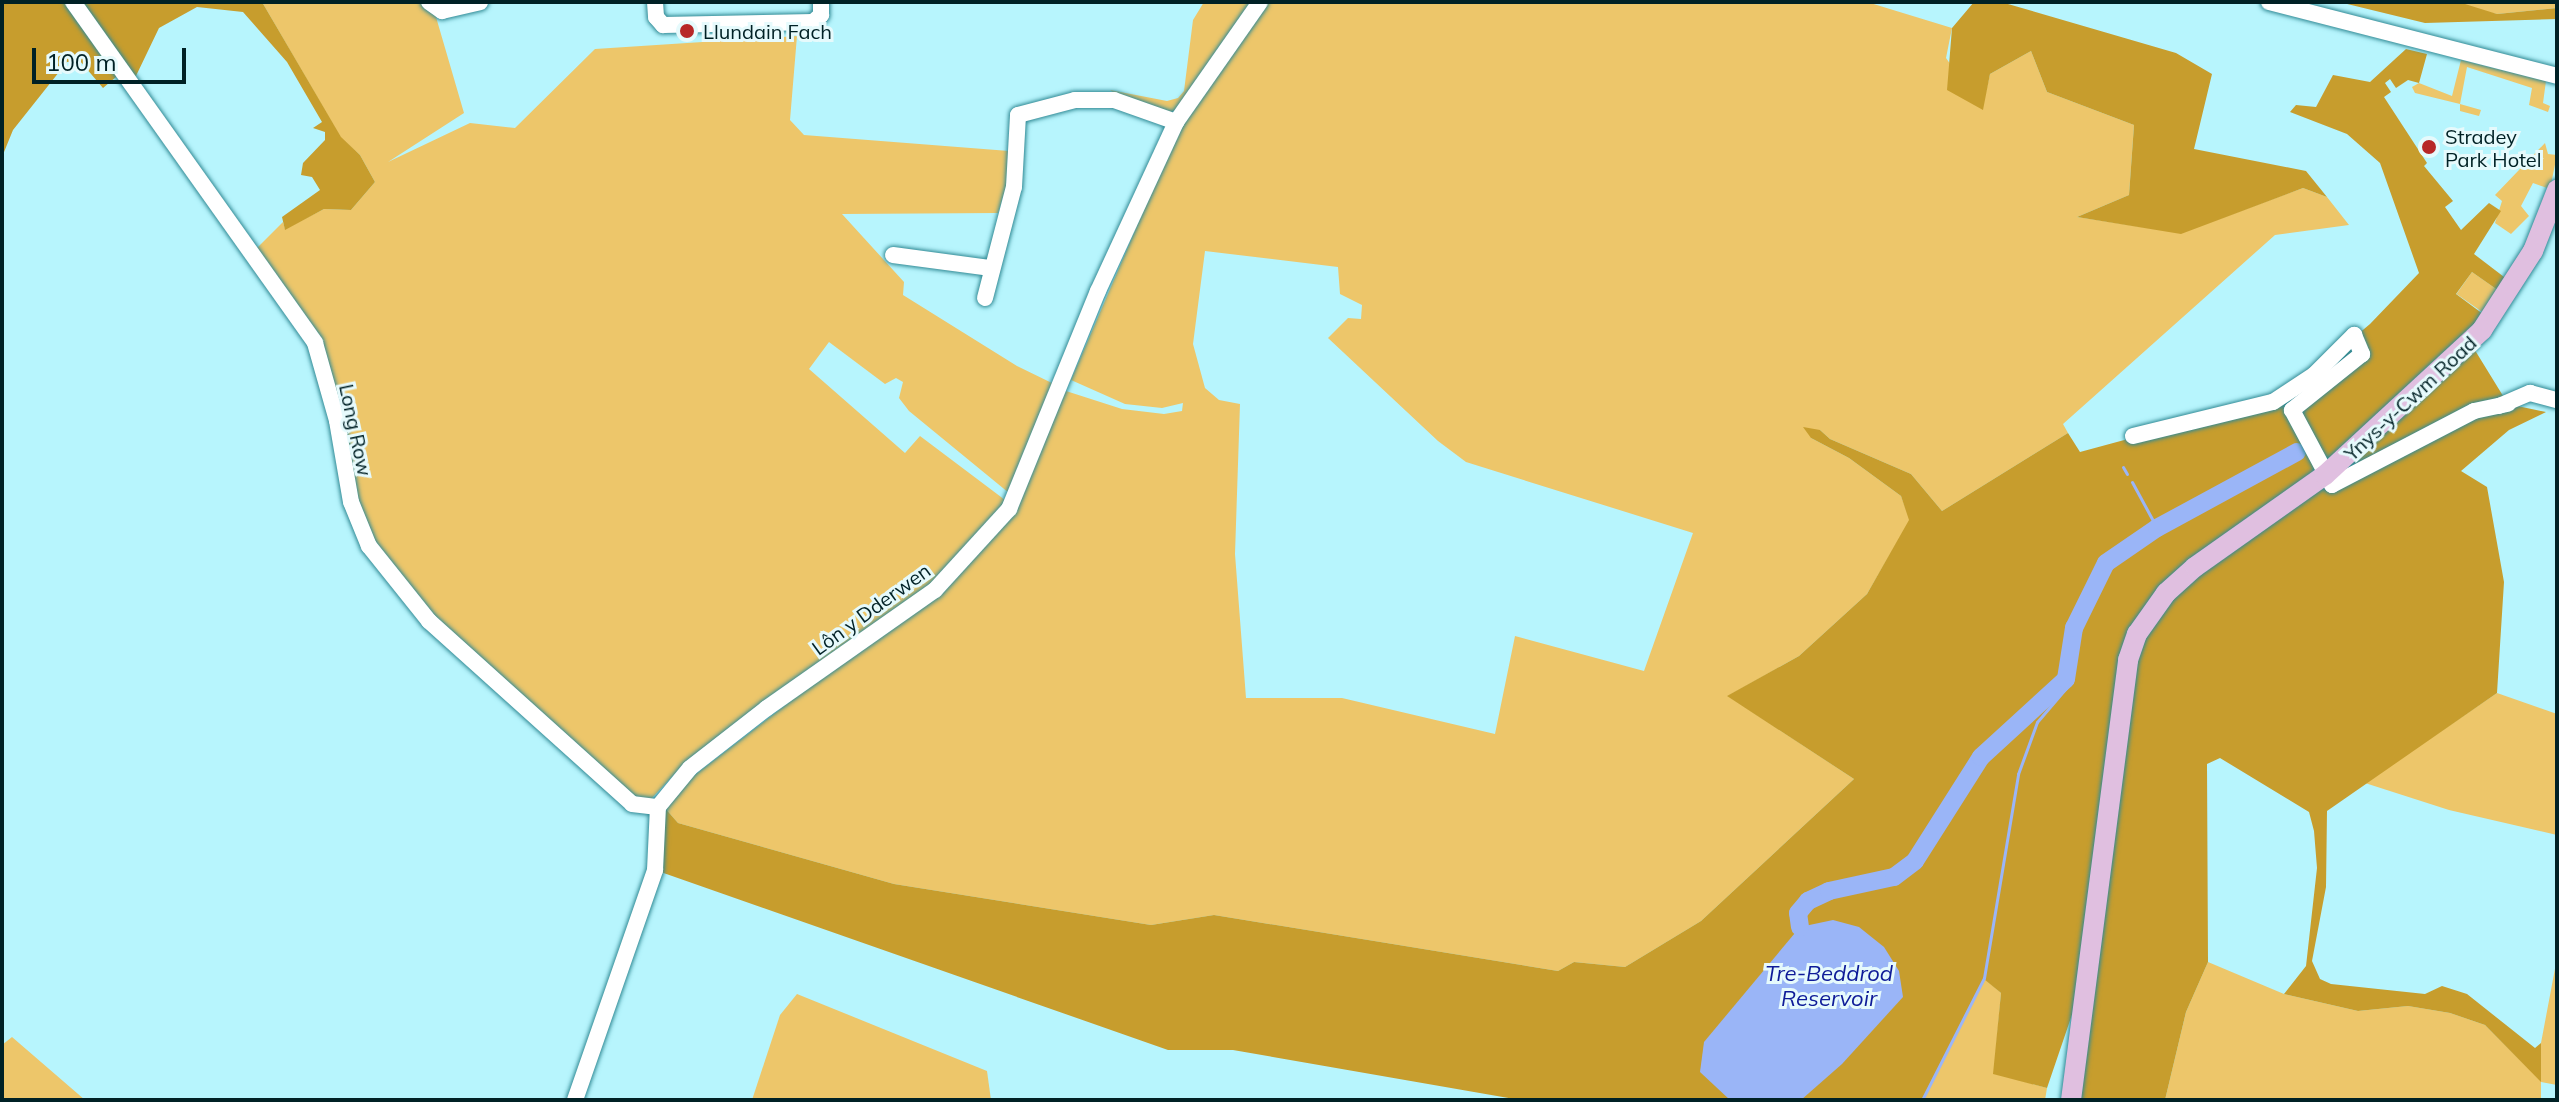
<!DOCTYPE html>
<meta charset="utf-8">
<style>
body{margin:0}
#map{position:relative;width:2559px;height:1102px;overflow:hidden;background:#b7f5fd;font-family:Mulish,sans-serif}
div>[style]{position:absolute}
.green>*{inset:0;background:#edc66a;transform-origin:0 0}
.forest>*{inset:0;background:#c79d2d}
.water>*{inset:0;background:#9ab5f7}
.stream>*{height:3px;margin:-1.5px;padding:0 1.5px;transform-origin:1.5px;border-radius:1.5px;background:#9ab5f7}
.river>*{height:18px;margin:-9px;padding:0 9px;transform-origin:9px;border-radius:9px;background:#9ab5f7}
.roads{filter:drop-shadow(0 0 2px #318a95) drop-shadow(0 0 2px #318a95)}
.minor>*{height:16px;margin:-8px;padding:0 8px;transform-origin:8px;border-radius:8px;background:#fff}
.major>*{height:20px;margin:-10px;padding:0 10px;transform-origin:10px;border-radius:10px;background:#e0bfe0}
.dots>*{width:22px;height:22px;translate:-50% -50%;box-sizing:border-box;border:4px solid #e6fafc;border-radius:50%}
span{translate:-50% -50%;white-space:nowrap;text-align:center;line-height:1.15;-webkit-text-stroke:6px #e6fafc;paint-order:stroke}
.poi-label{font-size:20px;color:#002125}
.left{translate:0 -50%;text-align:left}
.street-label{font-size:20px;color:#002125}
.water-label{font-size:22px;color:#0e1b98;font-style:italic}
.frame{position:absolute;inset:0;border:4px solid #002125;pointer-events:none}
.scale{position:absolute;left:32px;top:48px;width:154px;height:36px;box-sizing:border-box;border:4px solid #002125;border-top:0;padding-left:10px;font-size:24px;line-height:28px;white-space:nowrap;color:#002125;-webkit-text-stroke:6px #e6fafc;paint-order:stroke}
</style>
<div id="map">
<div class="green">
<div style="clip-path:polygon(262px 2px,423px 2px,436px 17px,464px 113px,388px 162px,470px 123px,515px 128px,595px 49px,797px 36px,790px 120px,804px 135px,1009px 151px,1008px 181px,998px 213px,842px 214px,904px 282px,903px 295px,1017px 366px,1056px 385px,1009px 493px,909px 411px,899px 398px,903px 382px,896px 378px,885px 384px,829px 342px,809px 369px,905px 453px,920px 436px,1009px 503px,953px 568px,685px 763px,650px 800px,634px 800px,473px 661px,369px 546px,315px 343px,252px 253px,283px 222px,285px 229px,324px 209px,351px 210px,375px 182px,360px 155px,341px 138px)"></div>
<div style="clip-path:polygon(1204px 2px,1253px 2px,1180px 109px,1167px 113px,1123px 100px,1110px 90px,1167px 101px,1178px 98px,1184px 91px,1193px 20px)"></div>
<div style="clip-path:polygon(evenodd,1265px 2px,1867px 2px,1952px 28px,1946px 58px,1982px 109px,1990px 74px,2031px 51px,2047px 92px,2134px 125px,2129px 195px,2077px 217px,2181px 233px,2303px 188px,2327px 197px,2349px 225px,2275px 235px,2063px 424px,2068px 433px,1942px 511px,1911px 474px,1830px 439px,1820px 430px,1811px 438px,1849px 458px,1901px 496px,1910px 520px,1867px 594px,1799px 656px,1728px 696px,1854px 779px,1701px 921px,1625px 967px,1574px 962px,1558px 971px,1214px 915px,1151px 925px,894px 884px,678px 823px,664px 807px,691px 778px,862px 646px,943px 593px,989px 542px,1043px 445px,1066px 391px,1122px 409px,1164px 414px,1182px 411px,1183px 403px,1162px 408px,1125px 404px,1071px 380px,1180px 126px,1265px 2px,1205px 251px,1338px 267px,1340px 294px,1362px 305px,1361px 319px,1348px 318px,1328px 338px,1438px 441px,1466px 462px,1693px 533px,1644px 671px,1515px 636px,1495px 734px,1342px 698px,1246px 698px,1235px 554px,1240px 404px,1219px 400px,1205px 388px,1193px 344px,1205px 251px)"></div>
<div style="clip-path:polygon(2432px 2px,2557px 2px,2557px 8px,2497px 14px)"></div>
<div style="clip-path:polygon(2461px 60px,2546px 81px,2543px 103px,2550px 106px,2548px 112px,2529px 105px,2532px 88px,2467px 67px,2460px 104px,2481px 110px,2479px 116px,2460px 111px,2460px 104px,2415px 93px,2412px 87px,2419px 83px,2452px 96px)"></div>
<div style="clip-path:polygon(2545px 143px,2548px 154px,2557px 155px,2550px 189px,2533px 183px,2521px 206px,2529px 216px,2511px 234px,2495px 223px,2502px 201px,2495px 195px)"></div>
<div style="left:2472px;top:272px;width:33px;height:27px;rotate:35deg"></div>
<div style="clip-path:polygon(2497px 693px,2557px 714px,2557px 835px,2449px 810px,2365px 783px)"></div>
<div style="clip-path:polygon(2557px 958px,2557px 1085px,2541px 1082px,2541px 1100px,2165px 1100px,2186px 1012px,2208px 962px,2284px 994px,2358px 1011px,2408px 1006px,2450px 1013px,2485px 1025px,2541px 1081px,2541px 1043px)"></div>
<div style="clip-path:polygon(1984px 978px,2001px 993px,1994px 1073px,2047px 1088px,2045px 1100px,1922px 1100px)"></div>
<div style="clip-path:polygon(797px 994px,987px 1071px,991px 1100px,752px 1100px,780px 1015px)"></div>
<div style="clip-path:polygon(12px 1037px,85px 1100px,86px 1100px,2px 1100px,2px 1045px)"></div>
</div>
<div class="forest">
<div style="clip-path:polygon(2px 2px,262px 2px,341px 137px,360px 155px,375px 182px,351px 210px,324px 209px,285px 230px,282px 217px,320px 190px,312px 177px,301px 175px,303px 163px,325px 140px,325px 132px,313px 128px,322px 122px,287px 62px,243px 12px,197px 7px,159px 28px,135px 78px,128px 67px,103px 88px,80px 61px,67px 62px,13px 130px,2px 157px)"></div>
<div style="clip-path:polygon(1974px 2px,2001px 2px,2176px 53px,2212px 74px,2194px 149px,2306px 171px,2327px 197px,2303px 188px,2181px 234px,2077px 217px,2129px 195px,2134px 125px,2047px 92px,2031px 51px,1990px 74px,1983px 110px,1947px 90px,1952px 28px)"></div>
<div style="clip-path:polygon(2339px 2px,2465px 4px,2497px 14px,2557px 8px,2557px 19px,2425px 23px)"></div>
<div style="clip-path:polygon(2406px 49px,2427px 54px,2419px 83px,2408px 80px,2396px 88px,2390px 79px,2385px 83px,2391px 92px,2384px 97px,2427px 163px,2424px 166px,2453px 201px,2445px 207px,2461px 230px,2489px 203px,2501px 211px,2474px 254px,2508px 280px,2499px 291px,2472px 272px,2456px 294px,2483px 314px,2465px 334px,2508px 404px,2546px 412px,2509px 430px,2461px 471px,2487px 487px,2504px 582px,2497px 693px,2327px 811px,2326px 887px,2312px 961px,2320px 979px,2331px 984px,2425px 994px,2442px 986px,2467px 994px,2535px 1048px,2541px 1043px,2541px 1082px,2485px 1025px,2450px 1013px,2408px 1006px,2358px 1011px,2284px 994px,2306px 966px,2317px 868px,2314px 831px,2309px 812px,2220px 758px,2207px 764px,2208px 962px,2186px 1012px,2165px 1100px,2071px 1100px,2142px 613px,2076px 1003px,2047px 1088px,1993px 1074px,2001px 993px,1984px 979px,1922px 1100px,1520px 1100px,1233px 1050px,1168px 1050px,655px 870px,664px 807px,678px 823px,894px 884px,1151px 925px,1214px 915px,1558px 971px,1574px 962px,1625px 967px,1701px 921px,1854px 779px,1727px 696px,1799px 656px,1867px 594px,1909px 520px,1901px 496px,1849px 458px,1811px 438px,1803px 427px,1820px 430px,1830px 439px,1911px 474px,1942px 511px,2068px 433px,2080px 452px,2283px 397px,2370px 324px,2419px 273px,2380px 163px,2347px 134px,2290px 112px,2296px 105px,2316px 107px,2333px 75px,2370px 82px)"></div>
</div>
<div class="water">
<div style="clip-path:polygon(1833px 920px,1859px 927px,1884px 947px,1899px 971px,1903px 997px,1842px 1064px,1801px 1100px,1730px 1100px,1700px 1072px,1704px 1042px,1800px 927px)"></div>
</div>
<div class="stream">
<div style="left:2123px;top:467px;width:8px;rotate:60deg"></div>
<div style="left:2132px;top:482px;width:52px;rotate:61.5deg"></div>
<div style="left:2066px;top:679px;width:1px;rotate:90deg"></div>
<div style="left:1922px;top:1100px;width:137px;rotate:-63.1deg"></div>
<div style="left:1984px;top:978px;width:207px;rotate:-80.5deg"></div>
<div style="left:2018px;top:774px;width:55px;rotate:-69.9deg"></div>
<div style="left:2037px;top:722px;width:45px;rotate:-49.5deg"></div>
</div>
<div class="river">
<div style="left:1800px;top:927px;width:14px;rotate:-98deg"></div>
<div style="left:1798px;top:913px;width:16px;rotate:-50deg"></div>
<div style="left:1808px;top:901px;width:23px;rotate:-25deg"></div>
<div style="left:1829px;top:891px;width:66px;rotate:-12.2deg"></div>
<div style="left:1894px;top:877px;width:26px;rotate:-37deg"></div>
<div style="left:1915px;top:861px;width:123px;rotate:-57.6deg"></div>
<div style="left:1981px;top:757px;width:115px;rotate:-42.5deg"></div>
<div style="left:2066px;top:679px;width:52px;rotate:-81.1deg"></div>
<div style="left:2074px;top:628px;width:72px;rotate:-63.8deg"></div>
<div style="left:2106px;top:563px;width:62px;rotate:-34.5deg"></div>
<div style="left:2157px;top:528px;width:159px;rotate:-28.5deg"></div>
</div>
<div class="roads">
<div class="minor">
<div style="left:73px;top:2px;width:418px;rotate:54.6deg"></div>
<div style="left:315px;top:343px;width:81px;rotate:74.2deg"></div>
<div style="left:337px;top:421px;width:82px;rotate:80.2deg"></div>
<div style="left:351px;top:502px;width:48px;rotate:67.8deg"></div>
<div style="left:369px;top:546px;width:96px;rotate:51.3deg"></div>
<div style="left:429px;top:621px;width:273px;rotate:42deg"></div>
<div style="left:632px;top:804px;width:26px;rotate:7deg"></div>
<div style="left:429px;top:2px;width:16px;rotate:35deg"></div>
<div style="left:442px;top:11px;width:39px;rotate:-13deg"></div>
<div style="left:655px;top:2px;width:15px;rotate:86deg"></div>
<div style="left:656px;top:17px;width:11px;rotate:49deg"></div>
<div style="left:663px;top:25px;width:150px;rotate:-1.1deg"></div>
<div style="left:813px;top:22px;width:11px;rotate:-41deg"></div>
<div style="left:821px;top:15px;width:13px;rotate:-90deg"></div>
<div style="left:2269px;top:2px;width:297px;rotate:14.4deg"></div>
<div style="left:893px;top:255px;width:99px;rotate:7.6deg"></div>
<div style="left:985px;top:298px;width:115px;rotate:-75.4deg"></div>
<div style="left:1014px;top:187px;width:72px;rotate:-86.8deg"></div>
<div style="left:1018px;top:115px;width:59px;rotate:-14.7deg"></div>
<div style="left:1075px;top:100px;width:39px"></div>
<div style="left:1114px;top:100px;width:66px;rotate:19.5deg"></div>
<div style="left:2499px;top:406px;width:34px;rotate:-23deg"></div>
<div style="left:2530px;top:393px;width:28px;rotate:15deg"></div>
<div style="left:2133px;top:436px;width:144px;rotate:-13.7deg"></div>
<div style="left:2273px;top:402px;width:49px;rotate:-33.4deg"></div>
<div style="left:2314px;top:375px;width:57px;rotate:-45deg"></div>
<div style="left:2354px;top:335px;width:21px;rotate:67deg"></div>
<div style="left:2362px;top:354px;width:90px;rotate:141.3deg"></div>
<div style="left:2292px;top:410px;width:85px;rotate:61.9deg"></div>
<div style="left:2332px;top:485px;width:160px;rotate:-27.5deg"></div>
<div style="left:2474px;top:411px;width:35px;rotate:-12deg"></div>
<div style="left:575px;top:1100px;width:244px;rotate:-70.8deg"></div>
<div style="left:655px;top:870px;width:63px;rotate:-87.3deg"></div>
<div style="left:658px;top:807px;width:50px;rotate:-50.6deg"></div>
<div style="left:690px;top:768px;width:98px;rotate:-37.9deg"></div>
<div style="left:767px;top:708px;width:205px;rotate:-35.1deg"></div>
<div style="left:935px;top:590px;width:110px;rotate:-47.6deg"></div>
<div style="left:1009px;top:509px;width:235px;rotate:-67.8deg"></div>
<div style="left:1098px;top:291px;width:186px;rotate:-65.2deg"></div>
<div style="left:1176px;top:122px;width:146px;rotate:-55deg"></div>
</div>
<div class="major">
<div style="left:2071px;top:1100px;width:444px;rotate:-82.6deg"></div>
<div style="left:2128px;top:660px;width:28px;rotate:-71deg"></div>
<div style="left:2137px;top:634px;width:50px;rotate:-54.7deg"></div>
<div style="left:2166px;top:593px;width:39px;rotate:-42deg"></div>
<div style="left:2195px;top:567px;width:159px;rotate:-35.3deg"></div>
<div style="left:2325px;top:475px;width:214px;rotate:-42.7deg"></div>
<div style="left:2482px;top:330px;width:94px;rotate:-57.2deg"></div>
<div style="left:2533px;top:251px;width:66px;rotate:-68.5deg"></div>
</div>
</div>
<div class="dots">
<div style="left:687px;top:31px;background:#b72727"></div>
<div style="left:2429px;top:147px;background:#b72727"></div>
</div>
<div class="poi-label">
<span class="left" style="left:703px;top:31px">Llundain Fach</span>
<span class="left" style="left:2445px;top:148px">Stradey<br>Park Hotel</span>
</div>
<div class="street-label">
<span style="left:2410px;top:398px;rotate:-43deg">Ynys-y-Cwm Road</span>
<span style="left:356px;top:430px;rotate:78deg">Long Row</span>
<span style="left:871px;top:609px;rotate:-36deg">Lôn y Dderwen</span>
</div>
<div class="water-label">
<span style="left:1829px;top:986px">Tre-Beddrod<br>Reservoir</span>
</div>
<div class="frame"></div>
<div class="scale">100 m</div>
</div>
